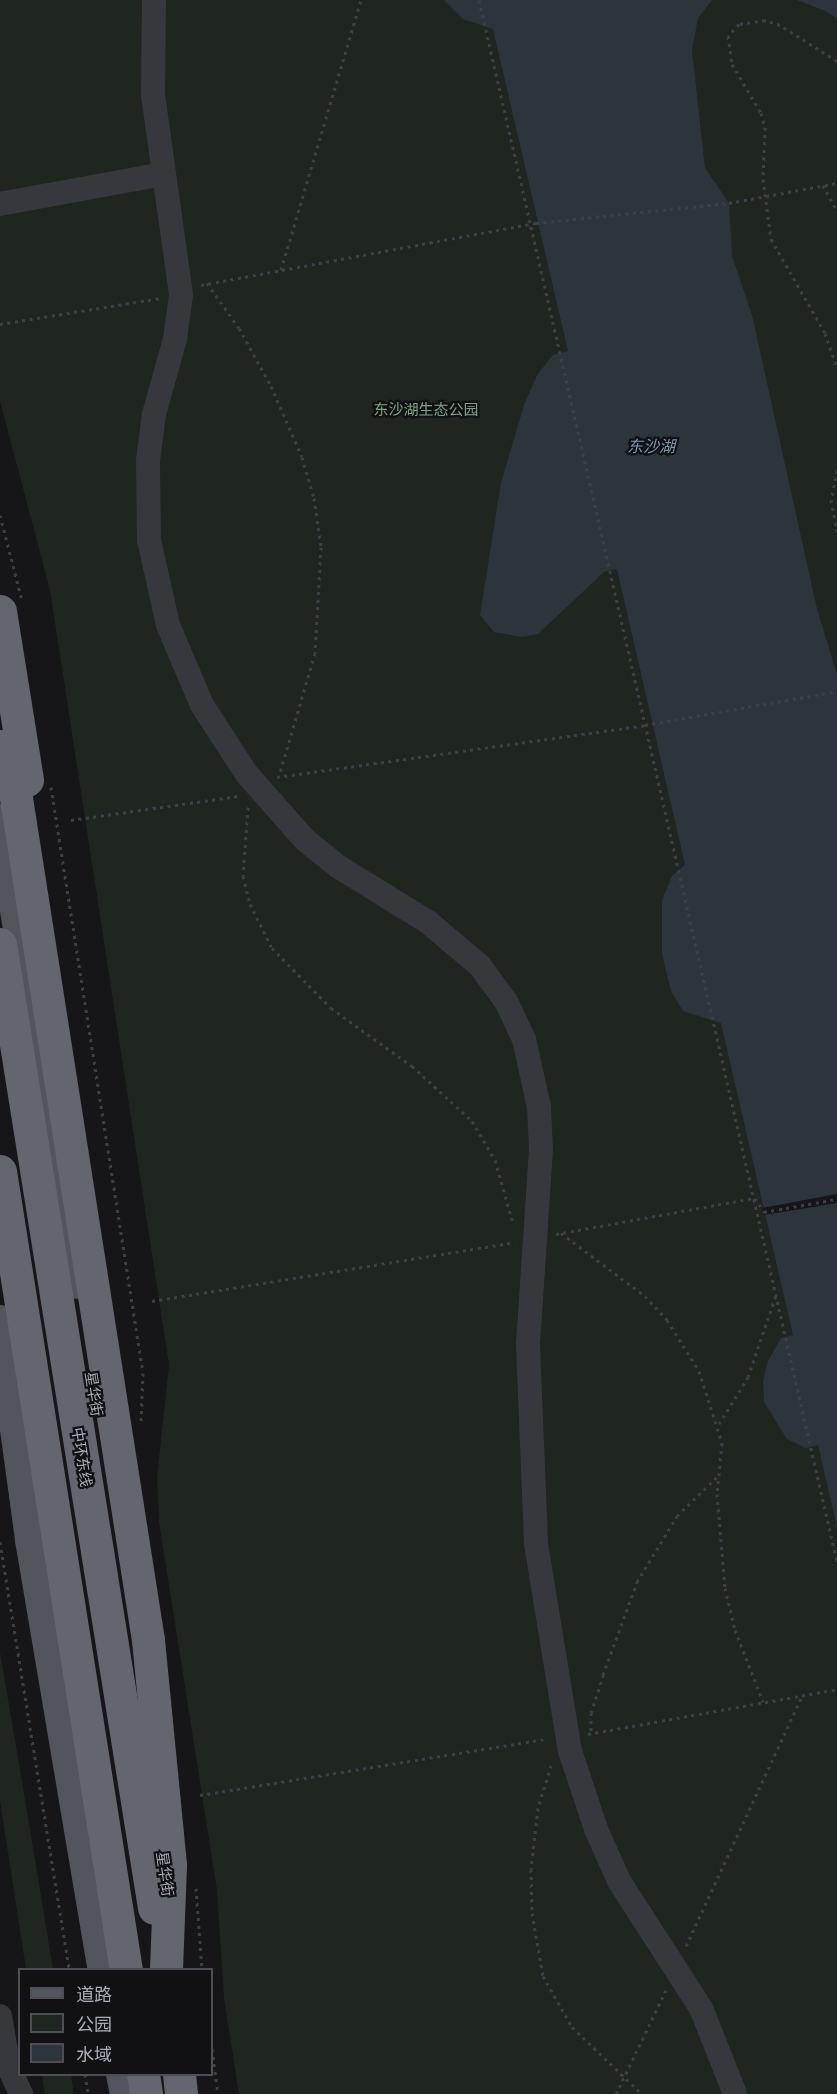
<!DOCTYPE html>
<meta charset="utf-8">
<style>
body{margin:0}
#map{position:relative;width:837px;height:2094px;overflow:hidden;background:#161618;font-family:Montserrat,"Noto Sans SC",sans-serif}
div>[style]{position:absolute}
.green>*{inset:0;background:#1e261f}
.water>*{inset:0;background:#2c353c}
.pier>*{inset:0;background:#161618}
.path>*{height:3px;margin-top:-1.5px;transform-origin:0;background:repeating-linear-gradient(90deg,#3d3f44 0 3px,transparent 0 7.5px)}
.minor>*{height:24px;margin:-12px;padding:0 12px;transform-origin:12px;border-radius:12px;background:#37383d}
.major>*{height:30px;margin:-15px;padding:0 15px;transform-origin:15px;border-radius:15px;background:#53555c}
.highway>*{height:33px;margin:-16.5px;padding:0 16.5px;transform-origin:16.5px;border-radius:16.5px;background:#63666e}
span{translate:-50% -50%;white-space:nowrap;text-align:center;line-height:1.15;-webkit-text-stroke:4.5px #111113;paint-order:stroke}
.park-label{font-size:15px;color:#7fa381}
.street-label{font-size:15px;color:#a8adb8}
.water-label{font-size:16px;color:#7f9bb3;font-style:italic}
.legend{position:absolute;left:18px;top:1968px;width:195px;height:108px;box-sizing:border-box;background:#111113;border:2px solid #4d4f55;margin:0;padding:8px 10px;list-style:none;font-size:18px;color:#a8adb8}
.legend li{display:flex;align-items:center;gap:12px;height:30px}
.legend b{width:30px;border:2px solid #4d4f55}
</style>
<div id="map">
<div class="green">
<div style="clip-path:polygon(0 0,837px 0,837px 2094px,239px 2094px,224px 1998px,217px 1890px,159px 1522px,157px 1477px,169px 1365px,50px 590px,0 401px)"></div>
<div style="clip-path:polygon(0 1652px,27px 1811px,53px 1969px,26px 1969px,0 1801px)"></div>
<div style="clip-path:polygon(42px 2075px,71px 2075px,74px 2094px,45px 2094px)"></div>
</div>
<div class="water">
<div style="clip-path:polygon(444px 0,712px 0,698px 18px,692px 50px,705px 168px,729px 203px,732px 256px,752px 315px,817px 609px,837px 674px,837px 1527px,818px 1445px,806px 1448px,787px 1439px,764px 1402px,763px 1381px,768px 1361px,781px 1338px,793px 1335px,721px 1023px,683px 1011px,671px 991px,662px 954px,662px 900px,672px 876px,685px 865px,617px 569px,604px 572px,538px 634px,522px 637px,494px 632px,480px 615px,501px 483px,524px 405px,537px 375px,553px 355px,568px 351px,493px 29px,463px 19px)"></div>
<div style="clip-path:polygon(797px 0,837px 0,837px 18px,823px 10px)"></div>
</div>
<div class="pier">
<div style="clip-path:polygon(837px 1194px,837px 1203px,764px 1215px,762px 1208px)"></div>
</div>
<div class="path">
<div style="left:479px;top:0;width:1603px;rotate:77.09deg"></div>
<div style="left:837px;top:61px;width:67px;rotate:-147.7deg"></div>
<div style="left:780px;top:25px;width:16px;rotate:-162deg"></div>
<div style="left:765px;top:20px;width:26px;rotate:171deg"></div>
<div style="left:739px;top:24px;width:16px;rotate:133deg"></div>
<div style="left:728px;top:36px;width:28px;rotate:82deg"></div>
<div style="left:732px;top:64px;width:57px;rotate:59.4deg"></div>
<div style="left:761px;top:113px;width:15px;rotate:74deg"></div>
<div style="left:765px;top:127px;width:52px;rotate:92.2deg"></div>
<div style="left:763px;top:179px;width:61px;rotate:82.4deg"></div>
<div style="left:771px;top:239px;width:108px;rotate:60.1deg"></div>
<div style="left:825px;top:333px;width:37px;rotate:71deg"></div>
<div style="left:823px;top:185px;width:30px;rotate:62deg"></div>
<div style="left:281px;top:270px;width:282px;rotate:-73.5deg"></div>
<div style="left:207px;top:283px;width:55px;rotate:54.6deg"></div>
<div style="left:239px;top:328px;width:66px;rotate:61.1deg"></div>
<div style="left:271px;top:386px;width:77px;rotate:66.4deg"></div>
<div style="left:302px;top:457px;width:43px;rotate:73.7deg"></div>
<div style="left:314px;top:498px;width:49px;rotate:81.9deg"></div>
<div style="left:321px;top:547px;width:106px;rotate:93.2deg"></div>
<div style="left:315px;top:653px;width:125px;rotate:106.3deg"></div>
<div style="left:201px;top:285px;width:341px;rotate:-10.5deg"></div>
<div style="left:536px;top:223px;width:194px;rotate:-5.9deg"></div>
<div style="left:729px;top:203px;width:110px;rotate:-10.5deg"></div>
<div style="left:0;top:324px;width:163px;rotate:-9.2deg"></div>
<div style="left:837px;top:470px;width:31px;rotate:101deg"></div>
<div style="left:831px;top:500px;width:32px;rotate:79deg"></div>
<div style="left:0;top:515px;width:85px;rotate:75.6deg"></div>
<div style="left:277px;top:777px;width:372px;rotate:-8deg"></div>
<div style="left:645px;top:725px;width:195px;rotate:-10deg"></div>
<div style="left:51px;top:787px;width:593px;rotate:81.08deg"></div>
<div style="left:143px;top:1373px;width:49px;rotate:92.3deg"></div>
<div style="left:248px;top:807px;width:69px;rotate:94.1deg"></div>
<div style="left:243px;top:876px;width:29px;rotate:76deg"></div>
<div style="left:250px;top:904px;width:49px;rotate:63.4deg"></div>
<div style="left:272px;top:948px;width:84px;rotate:45.5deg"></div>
<div style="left:331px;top:1008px;width:100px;rotate:35.6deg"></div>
<div style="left:412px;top:1066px;width:81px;rotate:42.5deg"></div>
<div style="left:472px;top:1121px;width:45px;rotate:59.5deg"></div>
<div style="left:495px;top:1160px;width:66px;rotate:74.1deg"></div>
<div style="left:71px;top:820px;width:169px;rotate:-8.2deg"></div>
<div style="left:561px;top:1233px;width:105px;rotate:36.9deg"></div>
<div style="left:645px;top:1296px;width:33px;rotate:47deg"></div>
<div style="left:667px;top:1320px;width:60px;rotate:57.9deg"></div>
<div style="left:699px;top:1371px;width:76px;rotate:72.3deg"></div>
<div style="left:722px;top:1443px;width:51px;rotate:95.6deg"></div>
<div style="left:717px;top:1494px;width:94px;rotate:85.1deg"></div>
<div style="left:725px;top:1588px;width:43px;rotate:76.6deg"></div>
<div style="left:735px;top:1630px;width:77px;rotate:68.7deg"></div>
<div style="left:556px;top:1234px;width:202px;rotate:-10.3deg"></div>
<div style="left:755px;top:1198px;width:17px;rotate:57deg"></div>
<div style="left:764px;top:1212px;width:74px;rotate:-10.1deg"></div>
<div style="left:152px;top:1301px;width:368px;rotate:-9.2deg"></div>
<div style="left:719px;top:1424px;width:55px;rotate:-58.3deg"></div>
<div style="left:748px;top:1377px;width:87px;rotate:-71.1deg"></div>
<div style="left:0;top:1542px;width:434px;rotate:80.8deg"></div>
<div style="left:591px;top:1731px;width:18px;rotate:-90deg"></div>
<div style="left:591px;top:1713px;width:40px;rotate:-72deg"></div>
<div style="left:603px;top:1675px;width:99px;rotate:-69.9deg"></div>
<div style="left:637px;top:1582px;width:77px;rotate:-58.8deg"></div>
<div style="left:677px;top:1516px;width:57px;rotate:-44.3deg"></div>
<div style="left:588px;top:1734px;width:253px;rotate:-10.2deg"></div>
<div style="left:551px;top:1765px;width:45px;rotate:106.8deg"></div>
<div style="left:538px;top:1808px;width:61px;rotate:96.5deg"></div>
<div style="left:531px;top:1869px;width:44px;rotate:88.7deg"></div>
<div style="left:532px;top:1913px;width:64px;rotate:80.1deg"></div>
<div style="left:543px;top:1976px;width:59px;rotate:60.4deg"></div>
<div style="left:572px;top:2027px;width:97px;rotate:43.7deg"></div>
<div style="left:200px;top:1795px;width:351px;rotate:-9.2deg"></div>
<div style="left:196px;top:1888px;width:82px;rotate:85.8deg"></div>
<div style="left:686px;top:1946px;width:276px;rotate:-65.1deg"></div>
<div style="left:212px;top:2049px;width:45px;rotate:82.4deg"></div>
<div style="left:85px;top:2074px;width:20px;rotate:81deg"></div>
<div style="left:616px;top:2094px;width:115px;rotate:-64.3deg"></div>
</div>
<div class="minor">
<div style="left:154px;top:0;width:95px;rotate:90.6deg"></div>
<div style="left:153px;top:95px;width:202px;rotate:82deg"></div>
<div style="left:181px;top:295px;width:44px;rotate:97.8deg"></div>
<div style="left:175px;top:339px;width:78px;rotate:105.6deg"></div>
<div style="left:154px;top:414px;width:47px;rotate:97.3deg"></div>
<div style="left:148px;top:461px;width:79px;rotate:89.3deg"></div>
<div style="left:149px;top:540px;width:87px;rotate:77.4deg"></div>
<div style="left:168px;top:625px;width:87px;rotate:67deg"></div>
<div style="left:202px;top:705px;width:81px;rotate:57.1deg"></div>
<div style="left:246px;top:773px;width:89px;rotate:48.6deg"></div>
<div style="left:305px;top:840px;width:43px;rotate:38.5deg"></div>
<div style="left:339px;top:867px;width:105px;rotate:31.7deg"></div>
<div style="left:428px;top:922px;width:68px;rotate:40.2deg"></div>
<div style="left:480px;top:966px;width:46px;rotate:53.9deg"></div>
<div style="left:507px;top:1003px;width:40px;rotate:65deg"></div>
<div style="left:524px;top:1039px;width:70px;rotate:77.6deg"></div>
<div style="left:539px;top:1107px;width:42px;rotate:87.3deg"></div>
<div style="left:541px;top:1149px;width:195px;rotate:93.8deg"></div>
<div style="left:528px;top:1344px;width:200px;rotate:87.7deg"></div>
<div style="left:536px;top:1544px;width:210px;rotate:80.7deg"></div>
<div style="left:570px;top:1751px;width:82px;rotate:71.6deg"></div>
<div style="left:596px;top:1829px;width:57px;rotate:66.1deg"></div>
<div style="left:619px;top:1881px;width:151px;rotate:57.2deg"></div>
<div style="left:701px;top:2008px;width:92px;rotate:68.4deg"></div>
<div style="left:0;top:204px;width:166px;rotate:-10.4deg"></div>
<div style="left:0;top:2016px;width:53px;rotate:80.2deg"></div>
<div style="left:9px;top:2068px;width:29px;rotate:65deg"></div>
</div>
<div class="major">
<div style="left:0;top:819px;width:471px;rotate:80.7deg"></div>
<div style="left:0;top:1320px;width:222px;rotate:82.2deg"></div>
<div style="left:30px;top:1540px;width:436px;rotate:80.4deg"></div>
<div style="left:121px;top:2074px;width:20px;rotate:79deg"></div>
</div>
<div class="highway">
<div style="left:0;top:611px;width:171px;rotate:80.9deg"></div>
<div style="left:0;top:746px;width:23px;rotate:61deg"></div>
<div style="left:11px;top:766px;width:885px;rotate:81.09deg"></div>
<div style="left:148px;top:1640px;width:226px;rotate:84.4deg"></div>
<div style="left:170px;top:1865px;width:105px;rotate:92.2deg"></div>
<div style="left:0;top:944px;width:976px;rotate:80.92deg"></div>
<div style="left:0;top:1171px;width:809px;rotate:81.04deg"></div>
<div style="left:143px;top:2074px;width:20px;rotate:81deg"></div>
<div style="left:179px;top:2074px;width:20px;rotate:84deg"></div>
</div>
<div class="park-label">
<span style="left:426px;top:410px">东沙湖生态公园</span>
</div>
<div class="street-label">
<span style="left:94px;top:1394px;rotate:81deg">星华街</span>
<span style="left:82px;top:1457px;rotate:81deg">中环东线</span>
<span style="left:165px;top:1874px;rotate:82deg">星华街</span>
</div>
<div class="water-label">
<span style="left:651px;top:447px">东沙湖</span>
</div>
<ul class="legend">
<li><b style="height:8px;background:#53555c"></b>道路</li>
<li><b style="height:16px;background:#1e261f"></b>公园</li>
<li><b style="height:16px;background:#2c353c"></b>水域</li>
</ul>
</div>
